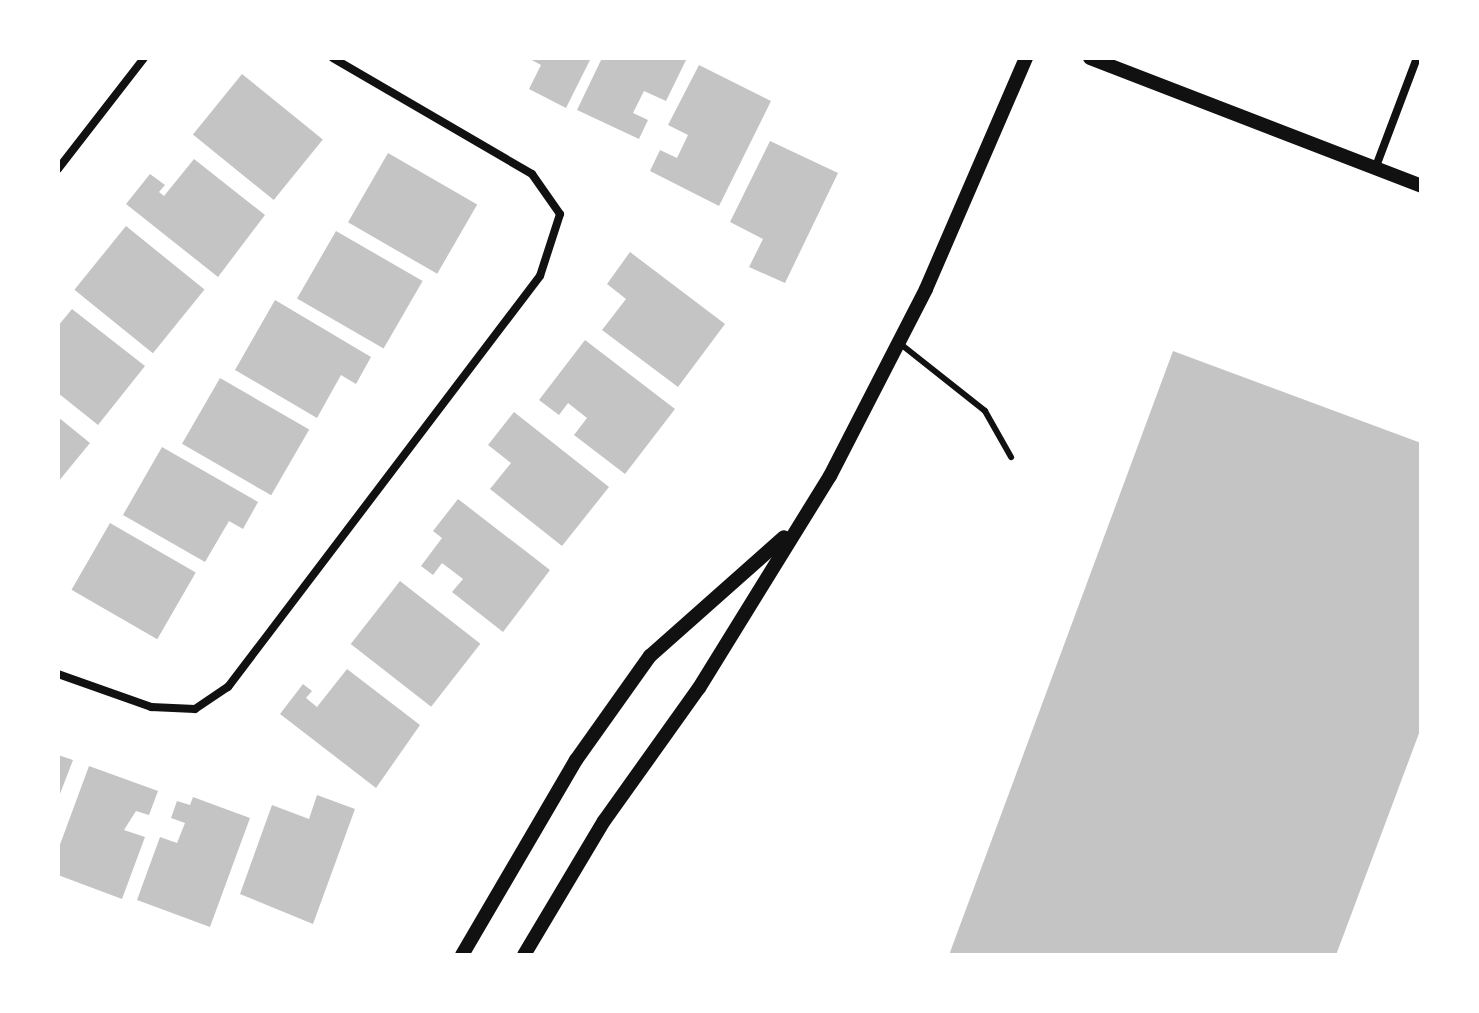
<!DOCTYPE html>
<style>
body{margin:0}
#map{position:relative;width:1479px;height:1013px;overflow:hidden;background:#fff;font-family:"Times New Roman",serif}
div>[style]{position:absolute}
.building>*{inset:0;background:#c4c4c4;transform-origin:0 0}
.service>*{height:6px;margin:-3px;padding:0 3px;transform-origin:3px;border-radius:3px;background:#111}
.minor>*{height:8px;margin:-4px;padding:0 4px;transform-origin:4px;border-radius:4px;background:#111}
.tertiary>*{height:14px;margin:-7px;padding:0 7px;transform-origin:7px;border-radius:7px;background:#111}
span{translate:-50% -50%;white-space:nowrap;text-align:center;line-height:1.15;-webkit-text-stroke:8px #fff;paint-order:stroke}
.frame{position:absolute;inset:0;border:60px solid #fff;pointer-events:none}
</style>
<div id="map">
<div class="building">
<div style="clip-path:polygon(528px 58px,591px 58px,566px 108px,529px 89px,541px 65px)"></div>
<div style="clip-path:polygon(602px 58px,687px 58px,666px 101px,644px 91px,633px 113px,648px 120px,639px 139px,577px 110px)"></div>
<div style="clip-path:polygon(699px 65px,771px 101px,719px 206px,650px 171px,660px 150px,677px 158px,688px 135px,668px 125px)"></div>
<div style="left:242px;top:74px;width:104px;height:78px;rotate:39deg"></div>
<div style="clip-path:polygon(770px 141px,838px 173px,785px 283px,749px 267px,763px 239px,730px 222px)"></div>
<div style="left:388px;top:153px;width:103px;height:80px;rotate:30deg"></div>
<div style="clip-path:polygon(194px 159px,265px 215px,218px 277px,126px 204px,150px 174px,165px 185px,159px 192px,164px 196px)"></div>
<div style="left:126px;top:226px;width:101px;height:82px;rotate:39deg"></div>
<div style="left:336px;top:231px;width:100px;height:78px;rotate:30deg"></div>
<div style="clip-path:polygon(630px 252px,725px 324px,678px 387px,602px 330px,626px 299px,607px 284px)"></div>
<div style="clip-path:polygon(275px 300px,371px 357px,356px 384px,341px 375px,317px 418px,235px 370px)"></div>
<div style="clip-path:polygon(72px 309px,145px 366px,98px 425px,58px 393px,58px 326px)"></div>
<div style="clip-path:polygon(585px 340px,675px 409px,625px 474px,574px 435px,587px 418px,568px 403px,559px 415px,539px 400px)"></div>
<div style="clip-path:polygon(1173px 351px,1421px 443px,1421px 728px,1336px 955px,949px 955px)"></div>
<div style="left:220px;top:378px;width:103px;height:76px;rotate:30deg"></div>
<div style="clip-path:polygon(514px 412px,609px 487px,562px 546px,490px 489px,511px 463px,488px 445px)"></div>
<div style="clip-path:polygon(58px 417px,90px 443px,58px 482px)"></div>
<div style="clip-path:polygon(162px 447px,258px 502px,243px 529px,229px 521px,205px 562px,123px 515px)"></div>
<div style="clip-path:polygon(458px 499px,550px 570px,503px 632px,452px 592px,463px 579px,442px 563px,433px 575px,421px 566px,442px 538px,433px 531px)"></div>
<div style="left:110px;top:523px;width:99px;height:77px;rotate:30deg"></div>
<div style="left:400px;top:581px;width:102px;height:80px;rotate:38deg"></div>
<div style="clip-path:polygon(347px 669px,420px 725px,376px 788px,280px 714px,303px 684px,312px 691px,306px 698px,317px 707px)"></div>
<div style="clip-path:polygon(58px 755px,73px 760px,58px 799px)"></div>
<div style="clip-path:polygon(89px 766px,158px 791px,149px 815px,136px 811px,124px 830px,145px 837px,122px 899px,58px 875px,58px 850px)"></div>
<div style="clip-path:polygon(317px 795px,355px 809px,313px 924px,240px 894px,272px 805px,309px 819px)"></div>
<div style="clip-path:polygon(193px 797px,250px 818px,210px 927px,137px 900px,160px 837px,177px 843px,185px 823px,171px 818px,177px 801px,190px 805px)"></div>
</div>
<div class="service">
<div style="left:898px;top:342px;width:111px;rotate:38.4deg"></div>
<div style="left:985px;top:411px;width:53px;rotate:60.5deg"></div>
</div>
<div class="minor">
<div style="left:58px;top:169px;width:140px;rotate:-52.2deg"></div>
<div style="left:1375px;top:169px;width:119px;rotate:-69.3deg"></div>
<div style="left:58px;top:674px;width:99px;rotate:19.5deg"></div>
<div style="left:151px;top:707px;width:44px;rotate:2.6deg"></div>
<div style="left:195px;top:709px;width:40px;rotate:-34deg"></div>
<div style="left:228px;top:687px;width:516px;rotate:-52.8deg"></div>
<div style="left:540px;top:276px;width:65px;rotate:-72.1deg"></div>
<div style="left:560px;top:214px;width:49px;rotate:-125deg"></div>
<div style="left:532px;top:174px;width:230px;rotate:-149.8deg"></div>
</div>
<div class="tertiary">
<div style="left:1090px;top:58px;width:355px;rotate:21.1deg"></div>
<div style="left:462px;top:955px;width:226px;rotate:-59.7deg"></div>
<div style="left:576px;top:760px;width:128px;rotate:-54.6deg"></div>
<div style="left:650px;top:656px;width:179px;rotate:-41.6deg"></div>
<div style="left:524px;top:955px;width:156px;rotate:-59.2deg"></div>
<div style="left:604px;top:821px;width:163px;rotate:-54.5deg"></div>
<div style="left:699px;top:688px;width:249px;rotate:-58.3deg"></div>
<div style="left:830px;top:476px;width:210px;rotate:-62.8deg"></div>
<div style="left:926px;top:289px;width:252px;rotate:-66.6deg"></div>
</div>
<div class="frame"></div>
</div>
